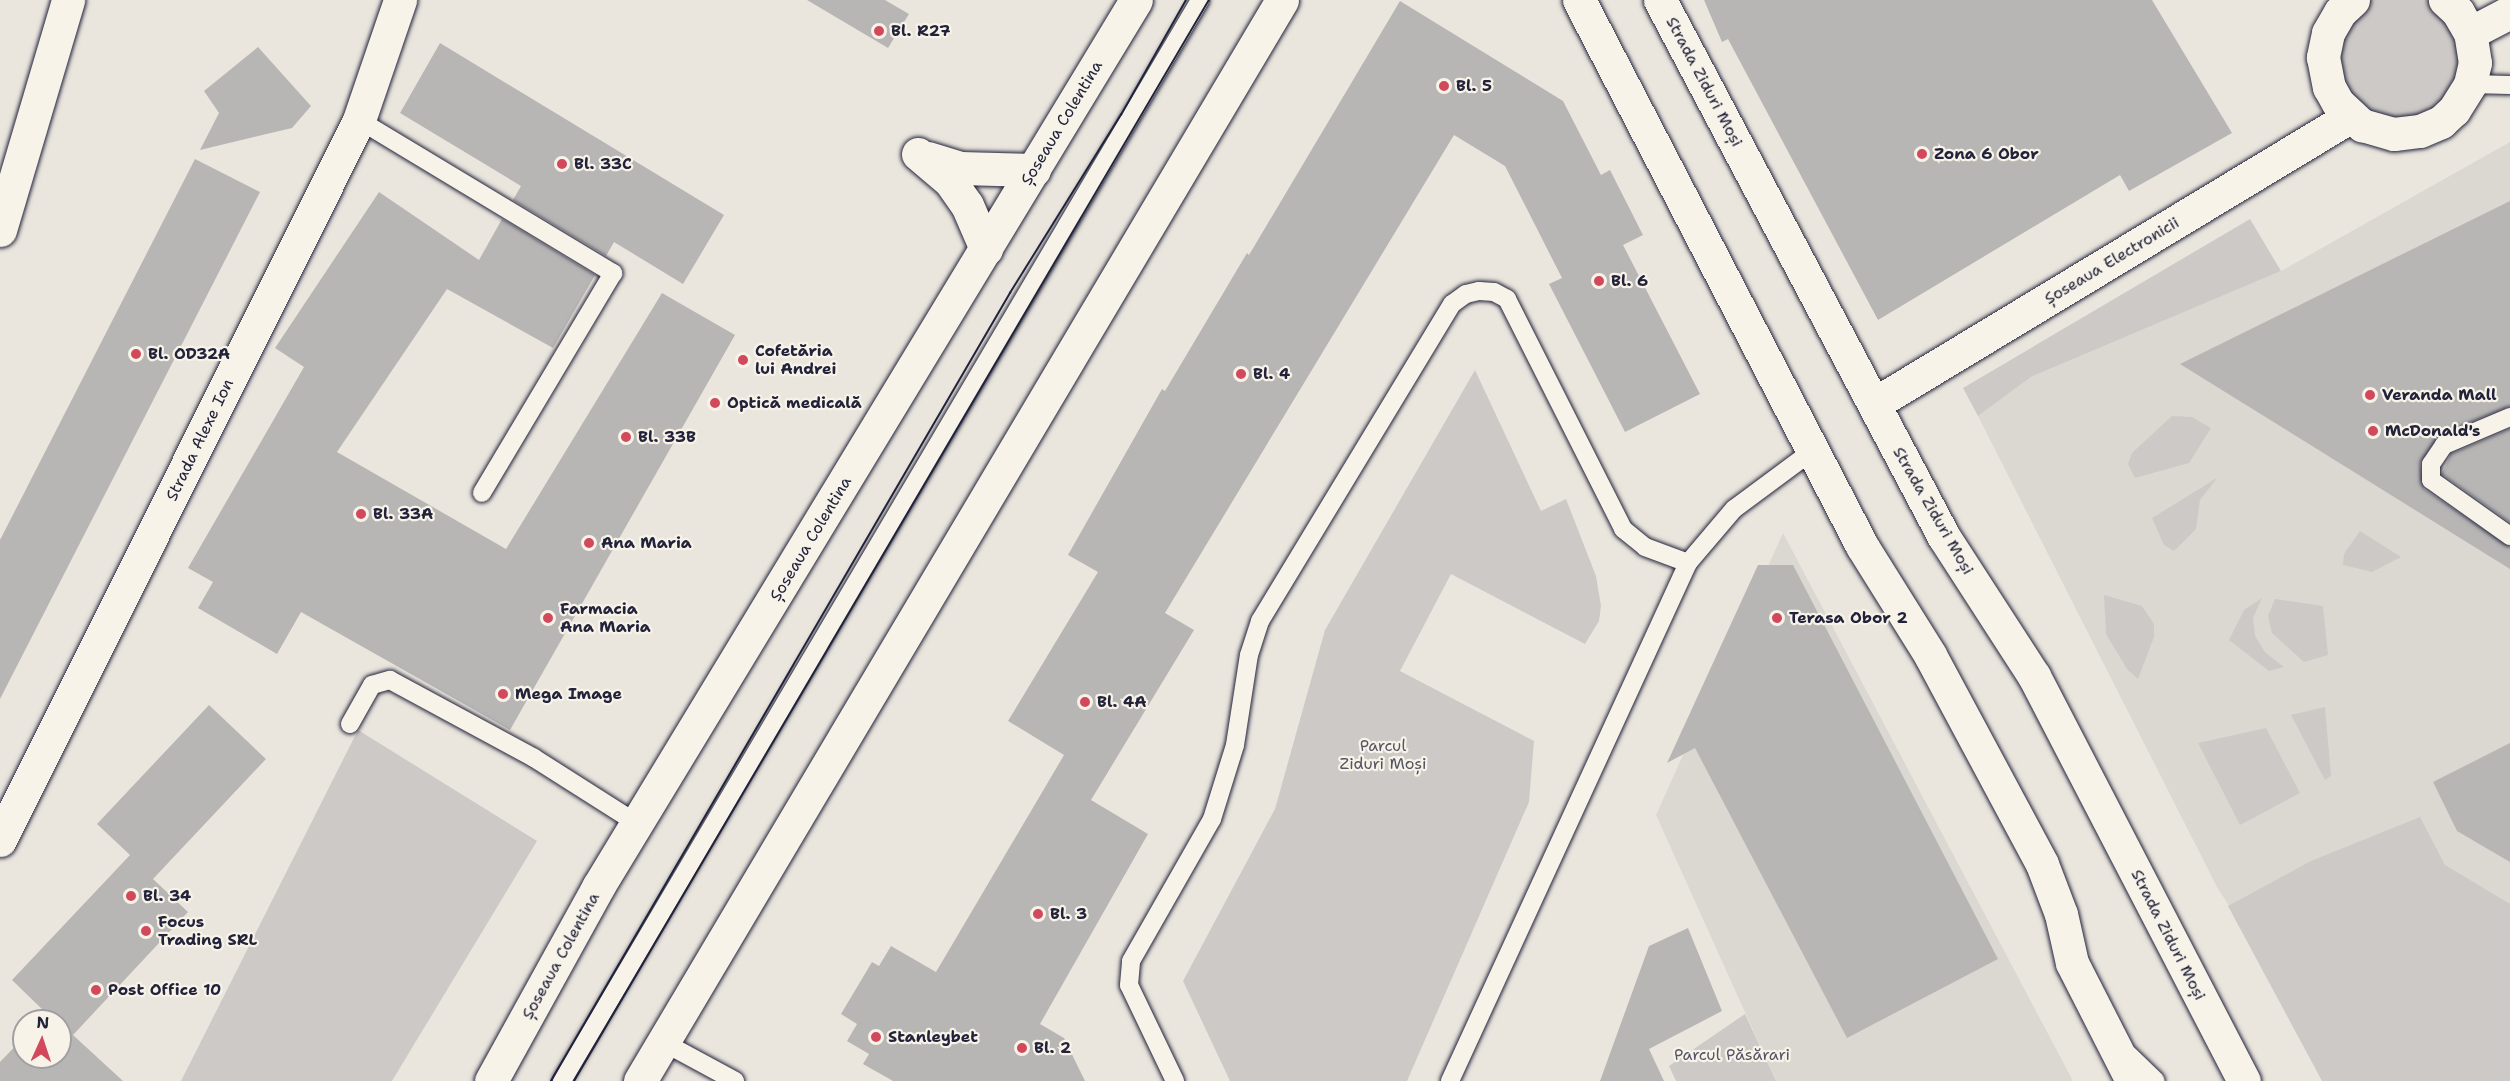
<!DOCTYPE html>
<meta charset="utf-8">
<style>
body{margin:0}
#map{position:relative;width:2510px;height:1081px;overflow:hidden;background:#eae6de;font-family:"Shantell Sans",sans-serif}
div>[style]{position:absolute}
.built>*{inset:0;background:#dbd8d2}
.green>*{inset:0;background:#cdc9c6}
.building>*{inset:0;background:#b8b6b5}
.roads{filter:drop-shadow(0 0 2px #22223b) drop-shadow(0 0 2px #22223b)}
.service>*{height:18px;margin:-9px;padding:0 9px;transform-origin:9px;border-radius:9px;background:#f7f3e8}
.minor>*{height:33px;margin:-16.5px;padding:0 16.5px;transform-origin:16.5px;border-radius:16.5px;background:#f7f3e8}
.tertiary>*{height:33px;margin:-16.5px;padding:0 16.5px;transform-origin:16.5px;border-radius:16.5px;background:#f7f3e8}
.secondary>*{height:33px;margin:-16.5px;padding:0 16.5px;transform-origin:16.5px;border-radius:16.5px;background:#f7f3e8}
.primary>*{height:33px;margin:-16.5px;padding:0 16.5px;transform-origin:16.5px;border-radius:16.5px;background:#f7f3e8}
.tram>*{height:1.5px;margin:-0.75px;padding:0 0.75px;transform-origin:0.75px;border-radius:0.75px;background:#22223b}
.dots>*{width:16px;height:16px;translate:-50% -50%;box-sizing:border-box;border:3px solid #f7f3e8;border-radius:50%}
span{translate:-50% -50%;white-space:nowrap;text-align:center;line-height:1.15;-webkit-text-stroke:4.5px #f7f3e8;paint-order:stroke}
.poi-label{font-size:16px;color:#22223b;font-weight:700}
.left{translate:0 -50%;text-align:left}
.street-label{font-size:16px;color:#22223b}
.park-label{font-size:16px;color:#555465}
.north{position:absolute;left:12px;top:1009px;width:60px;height:60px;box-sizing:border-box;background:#f7f3e8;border:2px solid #a29fa3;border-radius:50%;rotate:3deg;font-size:16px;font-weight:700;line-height:24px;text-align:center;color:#22223b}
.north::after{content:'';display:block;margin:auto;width:21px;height:27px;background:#d1495b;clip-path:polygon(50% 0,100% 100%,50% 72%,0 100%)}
</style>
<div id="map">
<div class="built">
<div style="clip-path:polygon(2510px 142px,2510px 1081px,2341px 1081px,2217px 887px,1978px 416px,2031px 377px,2281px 271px)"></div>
<div style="clip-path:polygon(1783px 533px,2073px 1081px,1776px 1081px,1656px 815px)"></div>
</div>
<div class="green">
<div style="clip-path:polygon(2353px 0,2445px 0,2465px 23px,2454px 110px,2376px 130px,2323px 57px)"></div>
<div style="clip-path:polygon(2250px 219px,2281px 271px,2031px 377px,1978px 416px,1963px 388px)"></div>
<div style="clip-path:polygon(1475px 370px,1541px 511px,1566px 499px,1596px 576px,1601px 606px,1599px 621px,1585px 644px,1451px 574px,1400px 671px,1534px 741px,1529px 802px,1407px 1081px,1230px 1081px,1183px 981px,1275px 809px,1325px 630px)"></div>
<div style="clip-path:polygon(2172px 416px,2192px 417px,2211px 428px,2189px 463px,2135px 478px,2128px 464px,2132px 453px)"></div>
<div style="clip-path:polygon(2217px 478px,2200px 500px,2196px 529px,2174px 551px,2164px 545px,2152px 518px)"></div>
<div style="clip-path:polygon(2360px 531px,2401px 557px,2372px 572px,2343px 565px,2344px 554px)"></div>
<div style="clip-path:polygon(2104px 595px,2142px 606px,2154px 624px,2154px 637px,2138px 679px,2127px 669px,2106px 634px)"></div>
<div style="clip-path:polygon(2262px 598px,2253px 618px,2255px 636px,2265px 652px,2284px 667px,2269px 671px,2229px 640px,2244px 610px)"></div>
<div style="clip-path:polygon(2275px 599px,2323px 606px,2328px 655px,2304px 662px,2272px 633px,2268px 616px)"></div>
<div style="clip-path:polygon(2325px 707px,2331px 776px,2325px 780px,2291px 715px)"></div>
<div style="clip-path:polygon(2266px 728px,2300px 793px,2240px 825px,2198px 743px)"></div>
<div style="clip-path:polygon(358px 730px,537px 841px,392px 1081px,181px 1081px)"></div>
<div style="clip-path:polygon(2420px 817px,2445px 865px,2510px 904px,2510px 1081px,2322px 1081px,2228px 906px,2311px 861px)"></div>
<div style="clip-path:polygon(1745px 1014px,1776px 1081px,1676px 1081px,1669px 1066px)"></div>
</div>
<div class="building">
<div style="clip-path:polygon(807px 0,885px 0,909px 14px,888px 48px)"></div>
<div style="clip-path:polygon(1704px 0,2152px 0,2232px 133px,2129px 191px,2120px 175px,1878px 320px,1728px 39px,1722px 42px)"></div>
<div style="clip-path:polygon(1400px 1px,1563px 101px,1601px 175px,1610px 170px,1643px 235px,1623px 245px,1700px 394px,1625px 432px,1549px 284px,1562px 278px,1505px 166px,1454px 135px,1165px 613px,1194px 630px,1091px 800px,1148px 834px,1040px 1024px,1064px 1038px,1085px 1081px,893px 1081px,863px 1064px,869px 1054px,847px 1041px,857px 1024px,841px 1014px,872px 962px,879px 966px,891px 946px,936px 972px,1064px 755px,1008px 721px,1098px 572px,1068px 555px,1162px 389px,1165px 391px,1247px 253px,1249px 255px)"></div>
<div style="clip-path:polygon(440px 43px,724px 215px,683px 284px,614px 242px,606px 256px,513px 200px,521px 186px,400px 113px)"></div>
<div style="clip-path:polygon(258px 47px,311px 106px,292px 128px,200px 150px,219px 113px,204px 91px)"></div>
<div style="clip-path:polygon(195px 159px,260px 192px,0 699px,0 540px)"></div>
<div style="clip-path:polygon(379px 192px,479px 260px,502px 219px,595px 275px,553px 348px,447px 289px,337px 452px,506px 549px,662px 293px,735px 335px,510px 730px,301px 612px,277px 654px,198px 608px,213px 582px,188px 568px,304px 367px,275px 348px)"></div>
<div style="clip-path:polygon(2510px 201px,2510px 406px,2439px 435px,2420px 464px,2424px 489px,2510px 547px,2510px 569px,2180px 364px)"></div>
<div style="clip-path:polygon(2510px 429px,2510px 522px,2442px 474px,2451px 454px)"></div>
<div style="clip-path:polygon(1758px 565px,1793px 565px,1998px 959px,1847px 1038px,1695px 748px,1667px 763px)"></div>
<div style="clip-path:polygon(209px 705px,266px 759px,153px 879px,188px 912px,73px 1035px,123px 1081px,0 1081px,0 1062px,24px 1037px,24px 1057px,60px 1057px,60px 1021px,39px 1021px,46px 1013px,12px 980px,130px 855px,97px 824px)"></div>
<div style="clip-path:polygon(2510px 743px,2510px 862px,2457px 831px,2433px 782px)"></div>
<div style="clip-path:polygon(1688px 928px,1722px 1011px,1649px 1049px,1664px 1081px,1600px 1081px,1649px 946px)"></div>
</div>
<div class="roads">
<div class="service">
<div style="left:2470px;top:84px;width:40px;rotate:1.4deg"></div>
<div style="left:359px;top:120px;width:297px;rotate:31.1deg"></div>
<div style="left:613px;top:273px;width:256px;rotate:120.8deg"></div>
<div style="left:2510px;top:417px;width:72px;rotate:157deg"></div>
<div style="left:2444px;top:445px;width:23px;rotate:124deg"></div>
<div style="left:2431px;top:464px;width:16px;rotate:90deg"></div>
<div style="left:2431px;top:480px;width:97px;rotate:35.3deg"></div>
<div style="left:350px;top:724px;width:45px;rotate:-60.6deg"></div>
<div style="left:372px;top:685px;width:19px;rotate:-16deg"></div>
<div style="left:390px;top:680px;width:164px;rotate:28.4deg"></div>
<div style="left:534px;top:758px;width:123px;rotate:32.4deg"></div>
<div style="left:663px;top:1042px;width:82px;rotate:28.4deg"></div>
<div style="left:2129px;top:1055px;width:37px;rotate:44deg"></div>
<div style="left:562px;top:1081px;width:1255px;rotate:-59.45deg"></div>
<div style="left:1175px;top:1081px;width:106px;rotate:-115.6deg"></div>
<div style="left:1129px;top:985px;width:24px;rotate:-85deg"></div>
<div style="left:1131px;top:961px;width:163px;rotate:-60.3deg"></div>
<div style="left:1212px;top:819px;width:77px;rotate:-72.7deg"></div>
<div style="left:1235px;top:745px;width:91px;rotate:-81.2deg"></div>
<div style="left:1249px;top:655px;width:36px;rotate:-72deg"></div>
<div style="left:1260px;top:621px;width:371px;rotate:-58.8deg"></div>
<div style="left:1452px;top:304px;width:17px;rotate:-36deg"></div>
<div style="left:1466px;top:294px;width:13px;rotate:-13deg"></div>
<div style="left:1479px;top:291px;width:15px;rotate:4deg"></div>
<div style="left:1494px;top:292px;width:15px;rotate:28deg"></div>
<div style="left:1507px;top:299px;width:258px;rotate:63.2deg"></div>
<div style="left:1623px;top:529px;width:28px;rotate:39deg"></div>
<div style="left:1645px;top:547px;width:46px;rotate:20.4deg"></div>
<div style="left:1450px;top:1081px;width:570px;rotate:-65.32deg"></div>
<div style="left:1688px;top:563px;width:71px;rotate:-49.6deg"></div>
<div style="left:1734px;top:509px;width:97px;rotate:-36.6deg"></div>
</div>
<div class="minor">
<div style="left:0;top:230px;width:240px;rotate:-73.5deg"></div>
<div style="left:0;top:840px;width:805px;rotate:-63.5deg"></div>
<div style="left:359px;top:120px;width:127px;rotate:-71.1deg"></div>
</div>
<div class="tertiary">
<div style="left:2353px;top:0;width:18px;rotate:137deg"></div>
<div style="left:2340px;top:12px;width:24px;rotate:120deg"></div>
<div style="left:2328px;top:33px;width:25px;rotate:102deg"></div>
<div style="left:2323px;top:57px;width:31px;rotate:79deg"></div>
<div style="left:2329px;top:87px;width:18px;rotate:61deg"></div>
<div style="left:2338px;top:103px;width:33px;rotate:43deg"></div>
<div style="left:2362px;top:125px;width:33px;rotate:16deg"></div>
<div style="left:2394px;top:134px;width:26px;rotate:-7deg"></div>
<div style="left:2420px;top:131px;width:23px;rotate:-23deg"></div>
<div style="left:2441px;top:122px;width:18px;rotate:-43deg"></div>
<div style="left:2454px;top:110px;width:31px;rotate:-58deg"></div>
<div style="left:2470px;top:84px;width:22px;rotate:-77deg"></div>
<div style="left:2475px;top:63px;width:30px;rotate:-99deg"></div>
<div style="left:2470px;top:33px;width:24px;rotate:-120deg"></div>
<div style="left:2458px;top:12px;width:18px;rotate:-137deg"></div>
<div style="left:2470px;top:33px;width:45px;rotate:-27.7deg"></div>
<div style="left:918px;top:154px;width:42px;rotate:40.2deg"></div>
<div style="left:950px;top:181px;width:29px;rotate:55deg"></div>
<div style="left:967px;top:205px;width:48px;rotate:66.6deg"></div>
<div style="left:928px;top:158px;width:34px;rotate:17deg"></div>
<div style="left:960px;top:168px;width:74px;rotate:1.5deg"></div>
<div style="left:1874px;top:404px;width:557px;rotate:-31.12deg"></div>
</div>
<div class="secondary">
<div style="left:1579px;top:0;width:615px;rotate:62.6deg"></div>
<div style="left:1862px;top:546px;width:128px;rotate:58deg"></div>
<div style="left:1930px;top:655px;width:237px;rotate:61.8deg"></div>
<div style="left:2042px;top:864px;width:53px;rotate:69.2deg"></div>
<div style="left:2061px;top:914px;width:50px;rotate:77.3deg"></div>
<div style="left:2072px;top:963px;width:132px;rotate:63deg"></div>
<div style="left:1660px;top:0;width:607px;rotate:62.13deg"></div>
<div style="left:1944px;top:537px;width:166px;rotate:57.1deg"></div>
<div style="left:2034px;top:676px;width:456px;rotate:62.6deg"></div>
</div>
<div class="primary">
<div style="left:491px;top:1081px;width:222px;rotate:-61.1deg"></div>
<div style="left:598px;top:887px;width:1037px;rotate:-58.76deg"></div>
<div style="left:640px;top:1081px;width:1257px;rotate:-59.29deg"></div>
</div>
</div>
<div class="tram">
<div style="left:551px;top:1081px;width:912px;rotate:-59.78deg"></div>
<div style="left:1010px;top:293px;width:210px;rotate:-58.1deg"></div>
<div style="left:1121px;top:115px;width:132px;rotate:-60.5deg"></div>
<div style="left:574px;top:1081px;width:1254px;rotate:-59.57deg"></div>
</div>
<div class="dots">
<div style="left:879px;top:31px;background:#d1495b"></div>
<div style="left:1444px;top:86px;background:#d1495b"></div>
<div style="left:1922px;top:154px;background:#d1495b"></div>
<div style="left:562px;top:164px;background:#d1495b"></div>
<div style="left:1599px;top:281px;background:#d1495b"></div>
<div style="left:136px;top:354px;background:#d1495b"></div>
<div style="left:743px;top:360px;background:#d1495b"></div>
<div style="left:1241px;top:374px;background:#d1495b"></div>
<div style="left:2370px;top:395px;background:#d1495b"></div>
<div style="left:715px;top:403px;background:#d1495b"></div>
<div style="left:2373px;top:431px;background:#d1495b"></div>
<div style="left:626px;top:437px;background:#d1495b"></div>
<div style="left:361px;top:514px;background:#d1495b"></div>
<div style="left:589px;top:543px;background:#d1495b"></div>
<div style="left:548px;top:618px;background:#d1495b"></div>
<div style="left:1777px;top:618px;background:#d1495b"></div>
<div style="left:503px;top:694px;background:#d1495b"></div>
<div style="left:1085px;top:702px;background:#d1495b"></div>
<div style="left:131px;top:896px;background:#d1495b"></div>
<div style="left:1038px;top:914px;background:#d1495b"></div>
<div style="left:146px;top:931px;background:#d1495b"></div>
<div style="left:96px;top:990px;background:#d1495b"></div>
<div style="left:876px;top:1037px;background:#d1495b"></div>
<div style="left:1022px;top:1048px;background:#d1495b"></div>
</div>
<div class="poi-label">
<span class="left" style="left:891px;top:31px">Bl. R27</span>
<span class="left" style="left:1456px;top:86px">Bl. 5</span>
<span class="left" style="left:1934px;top:154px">Zona 6 Obor</span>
<span class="left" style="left:574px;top:164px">Bl. 33C</span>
<span class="left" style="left:1611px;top:281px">Bl. 6</span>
<span class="left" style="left:755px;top:360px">Cofetăria<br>lui Andrei</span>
<span class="left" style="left:148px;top:354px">Bl. OD32A</span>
<span class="left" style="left:1253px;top:374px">Bl. 4</span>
<span class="left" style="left:2382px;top:395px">Veranda Mall</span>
<span class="left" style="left:727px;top:403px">Optică medicală</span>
<span class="left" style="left:2385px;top:431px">McDonald's</span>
<span class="left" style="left:638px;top:437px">Bl. 33B</span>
<span class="left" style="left:373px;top:514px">Bl. 33A</span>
<span class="left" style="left:601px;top:543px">Ana Maria</span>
<span class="left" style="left:560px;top:618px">Farmacia<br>Ana Maria</span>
<span class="left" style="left:1789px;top:618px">Terasa Obor 2</span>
<span class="left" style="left:515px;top:694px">Mega Image</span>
<span class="left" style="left:1097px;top:702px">Bl. 4A</span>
<span class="left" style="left:143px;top:896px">Bl. 34</span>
<span class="left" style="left:1050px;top:914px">Bl. 3</span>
<span class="left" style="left:158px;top:931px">Focus<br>Trading SRL</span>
<span class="left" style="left:108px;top:990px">Post Office 10</span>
<span class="left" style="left:888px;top:1037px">Stanleybet</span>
<span class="left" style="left:1034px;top:1048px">Bl. 2</span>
</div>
<div class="street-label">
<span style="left:1704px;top:82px;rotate:62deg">Strada Ziduri Moși</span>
<span style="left:1062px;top:123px;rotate:-59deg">Șoseaua Colentina</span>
<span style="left:2112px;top:261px;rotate:-31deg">Șoseaua Electronicii</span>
<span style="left:200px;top:440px;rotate:-64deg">Strada Alexe Ion</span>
<span style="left:1933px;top:511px;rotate:60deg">Strada Ziduri Moși</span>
<span style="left:811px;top:539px;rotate:-59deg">Șoseaua Colentina</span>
<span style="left:2168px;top:935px;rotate:63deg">Strada Ziduri Moși</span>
<span style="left:561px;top:956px;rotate:-61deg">Șoseaua Colentina</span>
</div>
<div class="park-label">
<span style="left:1383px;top:755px">Parcul<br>Ziduri Moși</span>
<span style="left:1732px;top:1055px">Parcul Păsărari</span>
</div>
<div class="north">N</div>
</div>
